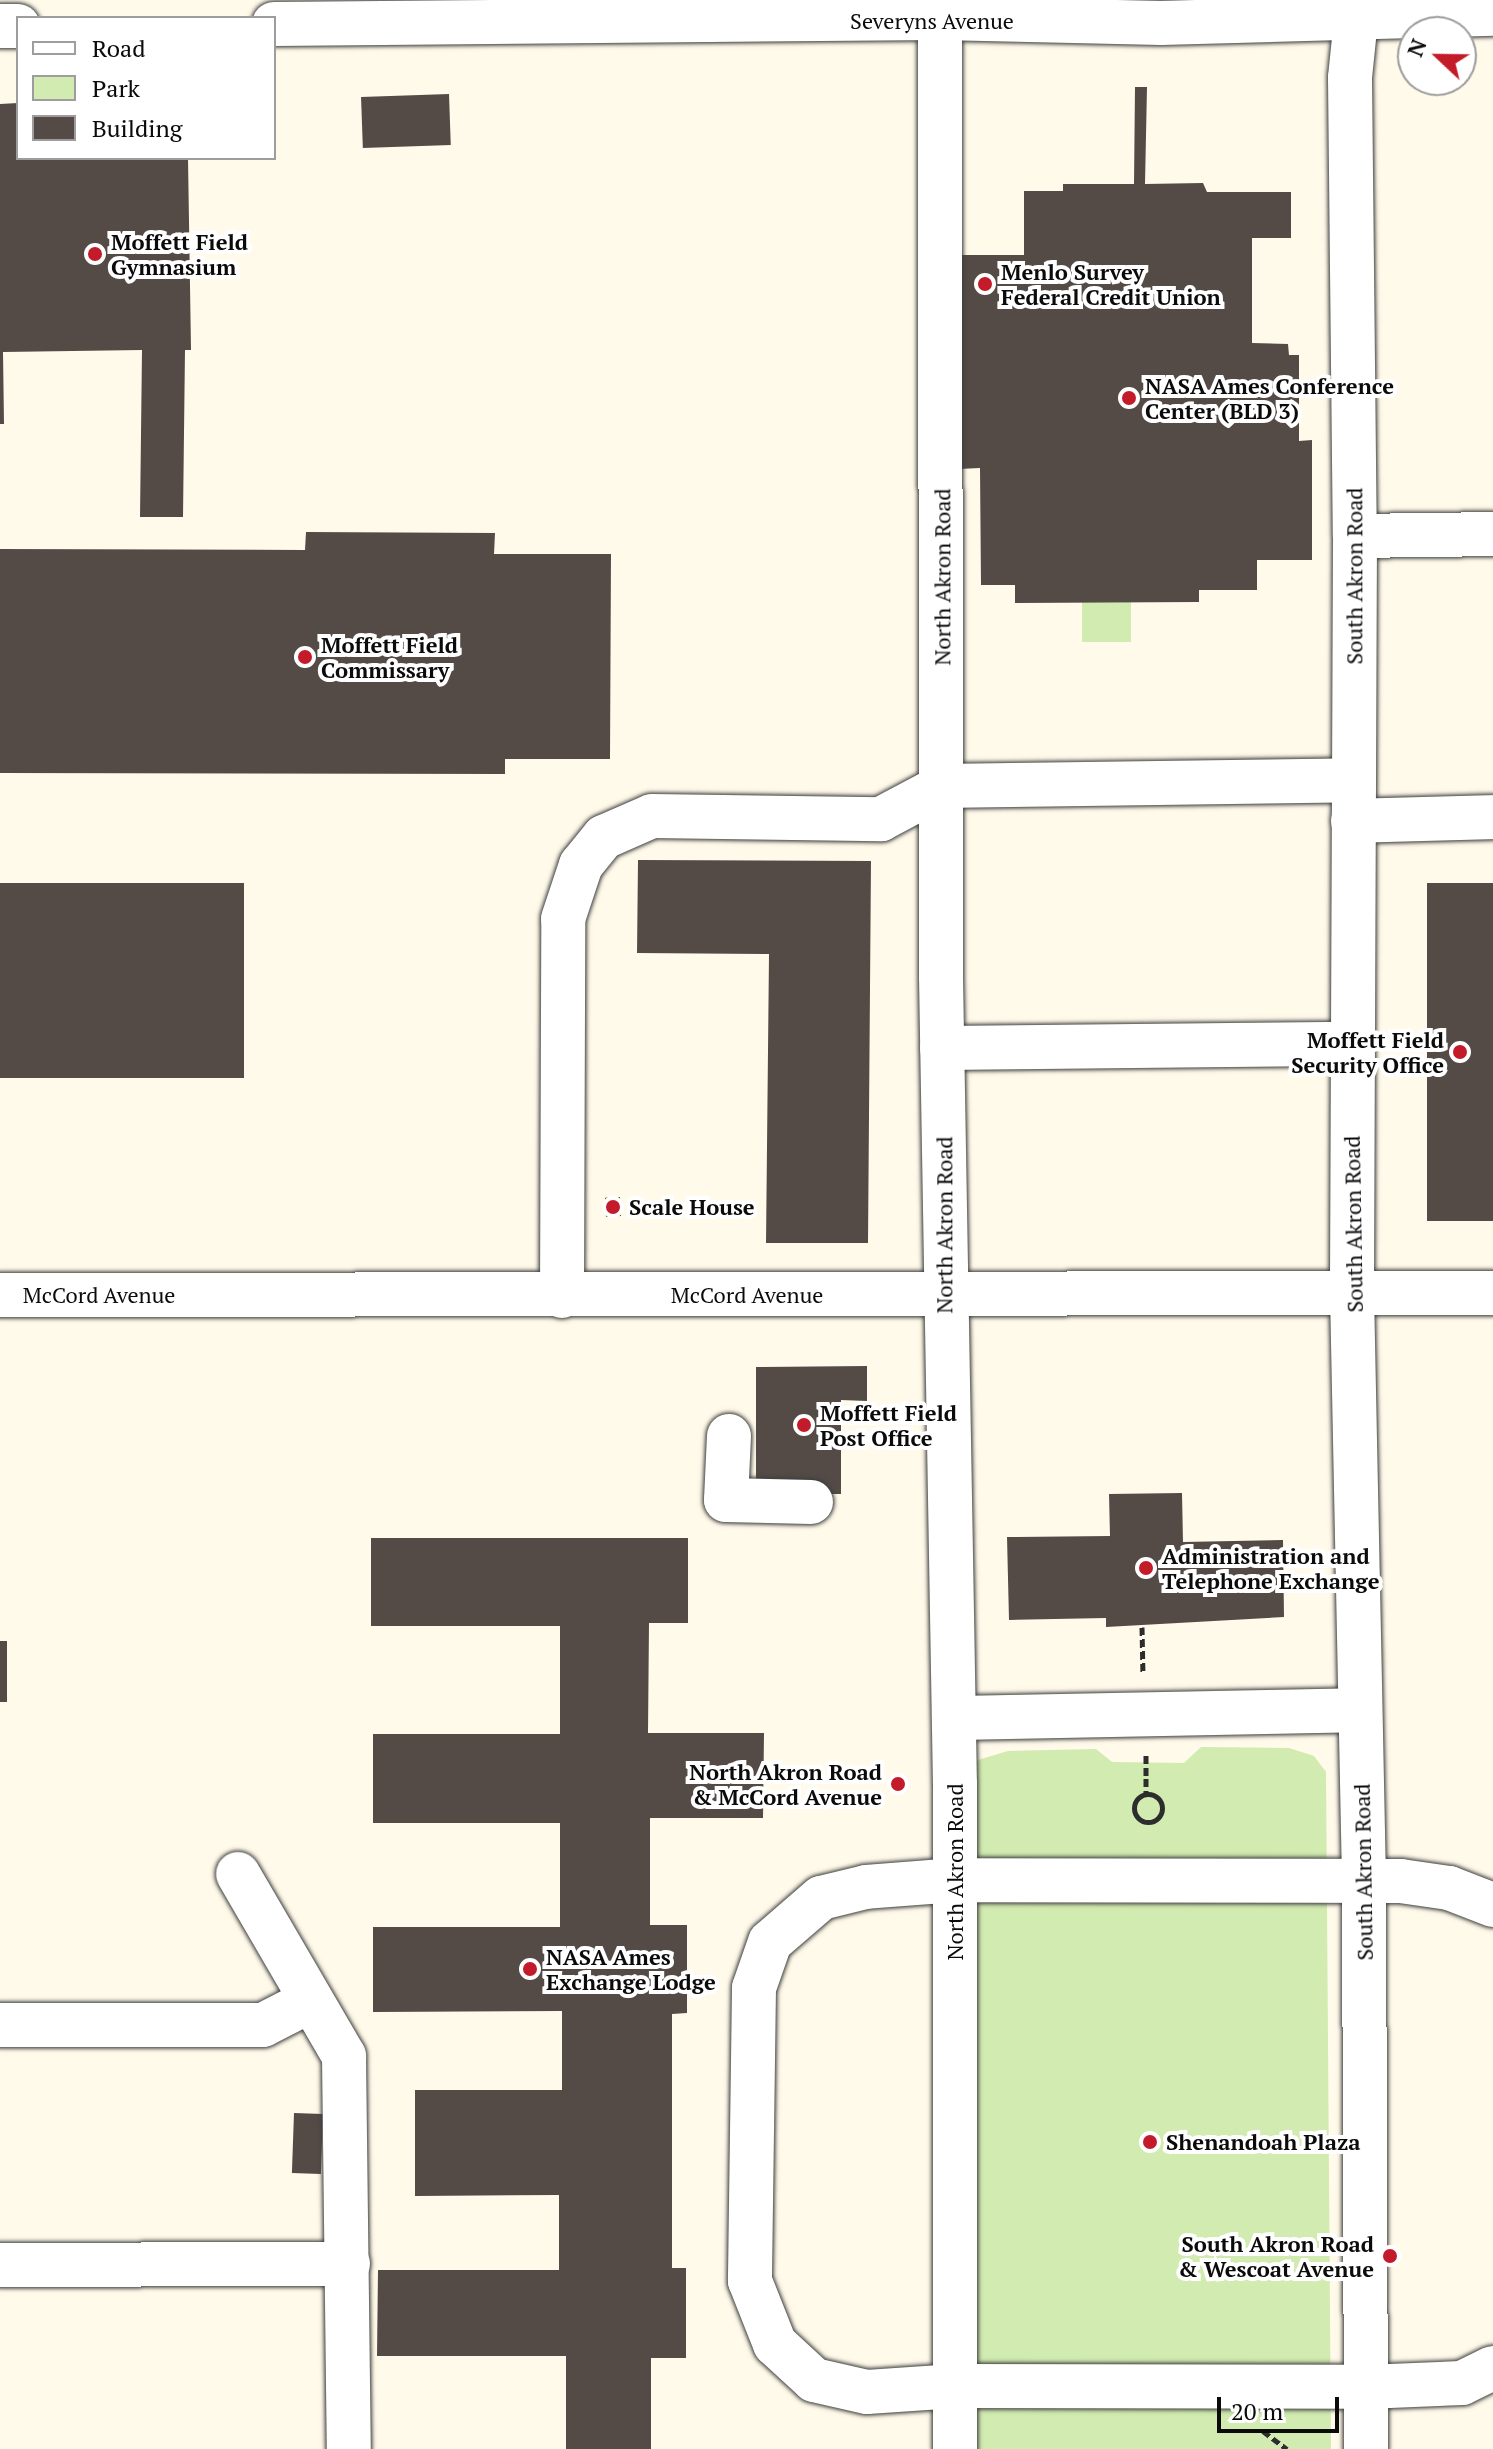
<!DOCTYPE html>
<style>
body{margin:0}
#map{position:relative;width:1493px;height:2449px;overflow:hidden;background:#fffae9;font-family:"PT Serif",serif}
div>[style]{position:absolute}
.green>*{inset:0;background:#d1ebb0;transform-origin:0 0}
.building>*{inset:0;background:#544b47;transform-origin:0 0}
.path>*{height:5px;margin-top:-2.5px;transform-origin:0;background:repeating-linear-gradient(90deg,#2d2d2d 0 8px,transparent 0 12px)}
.path>.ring{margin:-2.5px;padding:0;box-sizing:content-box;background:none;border:5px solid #2d2d2d;border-radius:50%}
.roads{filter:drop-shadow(0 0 2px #3e3e3e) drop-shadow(0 0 2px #3e3e3e)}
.minor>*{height:44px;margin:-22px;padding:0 22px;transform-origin:22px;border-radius:22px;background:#fff}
.dots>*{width:22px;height:22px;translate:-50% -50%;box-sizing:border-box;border:4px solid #fff;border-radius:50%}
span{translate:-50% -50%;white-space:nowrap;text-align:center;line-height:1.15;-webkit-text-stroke:8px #fff;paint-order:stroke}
.street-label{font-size:22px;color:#0b0b0b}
.poi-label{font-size:22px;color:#0b0b0b;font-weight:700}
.left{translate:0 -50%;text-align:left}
.right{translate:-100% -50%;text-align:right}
.legend{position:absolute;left:16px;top:16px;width:260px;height:144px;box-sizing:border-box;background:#fff;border:2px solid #9d9d9d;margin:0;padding:10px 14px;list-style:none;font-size:24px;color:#0b0b0b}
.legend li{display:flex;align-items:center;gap:16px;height:40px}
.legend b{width:40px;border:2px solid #9d9d9d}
.north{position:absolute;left:1397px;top:16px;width:80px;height:80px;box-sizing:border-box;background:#fff;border:2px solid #9d9d9d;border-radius:50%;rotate:292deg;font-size:22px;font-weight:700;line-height:32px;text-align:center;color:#0b0b0b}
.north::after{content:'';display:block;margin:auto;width:28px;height:36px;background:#c31b29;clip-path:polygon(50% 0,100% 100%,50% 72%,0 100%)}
.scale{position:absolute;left:1217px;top:2397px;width:122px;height:36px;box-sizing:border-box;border:4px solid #0b0b0b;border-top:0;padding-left:10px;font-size:24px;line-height:28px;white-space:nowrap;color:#0b0b0b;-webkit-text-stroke:6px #fff;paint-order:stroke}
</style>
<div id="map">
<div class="green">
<div style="left:1131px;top:602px;width:40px;height:49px;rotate:90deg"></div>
<div style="clip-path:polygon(1201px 1747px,1289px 1748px,1314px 1756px,1326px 1772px,1331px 2449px,971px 2449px,967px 1780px,978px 1760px,1008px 1751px,1096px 1749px,1112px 1762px,1184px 1763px)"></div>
</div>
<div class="building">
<div style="clip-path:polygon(1135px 87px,1147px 87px,1145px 184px,1203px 183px,1207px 192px,1291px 192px,1291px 238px,1252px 238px,1252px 343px,1288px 344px,1289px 355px,1299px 355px,1299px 441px,1312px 440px,1312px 560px,1257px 560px,1257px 590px,1199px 590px,1199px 602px,1015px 603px,1015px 585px,981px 585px,980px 468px,959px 469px,958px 255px,1024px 255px,1024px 191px,1063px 191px,1063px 184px,1134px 184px)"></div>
<div style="left:449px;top:94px;width:51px;height:88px;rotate:88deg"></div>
<div style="clip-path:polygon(18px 103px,18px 158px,188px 158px,191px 350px,185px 350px,183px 517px,140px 517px,142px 350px,3px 352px,4px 424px,0 424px,0 104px)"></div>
<div style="clip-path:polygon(306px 532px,495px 533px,494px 554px,611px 554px,610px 759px,505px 759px,505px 774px,0 773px,0 549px,305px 550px)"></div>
<div style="clip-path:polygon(638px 860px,871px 861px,868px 1243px,766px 1243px,769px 954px,637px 953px)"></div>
<div style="left:0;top:883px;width:244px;height:195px"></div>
<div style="left:1427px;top:883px;width:66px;height:338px"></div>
<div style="left:620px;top:1197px;width:19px;height:15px;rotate:87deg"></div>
<div style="clip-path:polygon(867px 1366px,867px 1401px,841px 1400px,841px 1494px,784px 1494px,756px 1482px,756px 1367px)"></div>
<div style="clip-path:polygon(1182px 1493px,1183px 1542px,1283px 1540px,1284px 1617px,1106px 1627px,1106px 1618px,1009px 1620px,1007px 1537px,1110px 1536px,1109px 1494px)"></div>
<div style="clip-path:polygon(371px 1538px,688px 1538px,688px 1623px,649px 1623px,648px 1733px,764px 1733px,763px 1818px,650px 1818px,650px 1925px,687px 1925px,687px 2013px,672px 2014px,672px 2268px,686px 2268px,686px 2358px,651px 2358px,651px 2449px,566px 2449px,566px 2356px,377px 2356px,378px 2270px,559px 2270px,559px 2195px,415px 2196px,415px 2090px,562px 2090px,562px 2011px,373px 2012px,373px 1927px,560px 1927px,560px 1823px,373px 1823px,373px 1734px,560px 1734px,560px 1626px,371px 1626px)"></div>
<div style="left:0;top:1641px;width:7px;height:61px"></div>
<div style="left:294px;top:2113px;width:29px;height:60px;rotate:2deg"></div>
</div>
<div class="path">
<div style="left:1142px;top:1627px;width:46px;rotate:88.8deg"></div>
<div style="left:1146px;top:1755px;width:39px;rotate:90deg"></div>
<div class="ring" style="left:1134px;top:1794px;width:23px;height:23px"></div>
<div style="left:1263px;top:2431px;width:30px;rotate:37deg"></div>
</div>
<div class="roads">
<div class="minor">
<div style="left:940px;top:0;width:977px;rotate:89.94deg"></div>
<div style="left:941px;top:977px;width:807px;rotate:89.01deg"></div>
<div style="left:955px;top:1784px;width:665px;rotate:90deg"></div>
<div style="left:1358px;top:0;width:78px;rotate:95.9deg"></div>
<div style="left:1350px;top:78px;width:458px;rotate:89.4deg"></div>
<div style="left:1355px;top:536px;width:757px;rotate:90.23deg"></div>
<div style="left:1352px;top:1293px;width:589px;rotate:88.83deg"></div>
<div style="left:1364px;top:1882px;width:567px;rotate:89.8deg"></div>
<div style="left:274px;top:24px;width:666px;rotate:-0.52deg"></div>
<div style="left:940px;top:18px;width:221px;rotate:1.3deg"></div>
<div style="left:1161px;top:23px;width:332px;rotate:-1.6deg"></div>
<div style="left:0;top:26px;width:18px"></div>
<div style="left:1355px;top:536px;width:138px;rotate:-0.8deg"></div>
<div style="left:1353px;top:821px;width:140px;rotate:-1.6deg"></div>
<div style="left:942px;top:1048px;width:410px;rotate:-0.6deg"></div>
<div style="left:0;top:1295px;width:1493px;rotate:-0.08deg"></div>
<div style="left:562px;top:1296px;width:377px;rotate:-89.8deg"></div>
<div style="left:563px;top:919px;width:57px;rotate:-71.6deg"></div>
<div style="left:581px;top:865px;width:36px;rotate:-51deg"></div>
<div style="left:604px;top:837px;width:52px;rotate:-23.6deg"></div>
<div style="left:652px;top:816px;width:229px;rotate:0.8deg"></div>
<div style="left:881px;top:819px;width:70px;rotate:-28deg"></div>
<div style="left:943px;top:786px;width:411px;rotate:-0.8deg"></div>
<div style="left:729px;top:1436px;width:64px;rotate:92.7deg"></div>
<div style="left:726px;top:1500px;width:85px;rotate:1.3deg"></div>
<div style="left:954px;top:1718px;width:406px;rotate:-1.1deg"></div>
<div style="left:238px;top:1874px;width:211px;rotate:59.8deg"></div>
<div style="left:344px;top:2056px;width:393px;rotate:89.3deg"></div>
<div style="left:1493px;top:1905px;width:47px;rotate:-158.9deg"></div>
<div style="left:1449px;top:1888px;width:49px;rotate:-171.7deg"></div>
<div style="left:1401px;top:1881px;width:445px;rotate:-179.9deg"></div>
<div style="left:956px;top:1880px;width:90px;rotate:175.6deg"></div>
<div style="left:866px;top:1887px;width:46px;rotate:166.3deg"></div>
<div style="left:821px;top:1898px;width:67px;rotate:139.2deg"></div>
<div style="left:770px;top:1942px;width:49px;rotate:109.2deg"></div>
<div style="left:754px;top:1988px;width:293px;rotate:90.8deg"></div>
<div style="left:750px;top:2281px;width:68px;rotate:68.4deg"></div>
<div style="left:775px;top:2344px;width:53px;rotate:42.7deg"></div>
<div style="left:814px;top:2380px;width:54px;rotate:12.8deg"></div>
<div style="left:867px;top:2392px;width:89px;rotate:-3.9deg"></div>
<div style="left:956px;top:2386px;width:409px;rotate:0.1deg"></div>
<div style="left:1365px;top:2387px;width:97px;rotate:-2.4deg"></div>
<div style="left:1462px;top:2383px;width:34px;rotate:-26deg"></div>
<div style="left:0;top:2025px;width:263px"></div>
<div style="left:263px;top:2025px;width:51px;rotate:-27.1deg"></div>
<div style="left:0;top:2265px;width:348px;rotate:-0.2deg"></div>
</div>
</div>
<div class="dots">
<div style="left:95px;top:254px;background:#c31b29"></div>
<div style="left:985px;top:284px;background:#c31b29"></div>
<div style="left:1129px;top:398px;background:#c31b29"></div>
<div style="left:305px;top:657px;background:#c31b29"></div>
<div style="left:1460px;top:1052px;background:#c31b29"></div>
<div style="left:613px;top:1207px;background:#c31b29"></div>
<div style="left:804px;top:1425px;background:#c31b29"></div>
<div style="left:1146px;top:1568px;background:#c31b29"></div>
<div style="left:898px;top:1784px;background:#c31b29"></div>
<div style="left:530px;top:1969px;background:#c31b29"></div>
<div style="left:1150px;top:2142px;background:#c31b29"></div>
<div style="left:1390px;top:2256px;background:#c31b29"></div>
</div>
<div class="street-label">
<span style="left:932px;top:21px">Severyns Avenue</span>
<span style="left:1354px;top:576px;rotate:-90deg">South Akron Road</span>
<span style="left:942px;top:577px;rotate:-90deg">North Akron Road</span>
<span style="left:1353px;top:1224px;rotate:-91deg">South Akron Road</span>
<span style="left:944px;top:1225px;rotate:-90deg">North Akron Road</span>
<span style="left:99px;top:1295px">McCord Avenue</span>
<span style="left:747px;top:1295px">McCord Avenue</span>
<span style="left:955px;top:1872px;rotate:-90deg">North Akron Road</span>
<span style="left:1363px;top:1872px;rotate:-91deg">South Akron Road</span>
</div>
<div class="poi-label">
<span class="left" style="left:111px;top:254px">Moffett Field<br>Gymnasium</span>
<span class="left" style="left:1001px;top:284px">Menlo Survey<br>Federal Credit Union</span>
<span class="left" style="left:1145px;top:398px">NASA Ames Conference<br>Center (BLD 3)</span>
<span class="left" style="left:321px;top:657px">Moffett Field<br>Commissary</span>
<span class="right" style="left:1444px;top:1052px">Moffett Field<br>Security Office</span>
<span class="left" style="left:629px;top:1207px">Scale House</span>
<span class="left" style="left:820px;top:1425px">Moffett Field<br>Post Office</span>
<span class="left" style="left:1162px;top:1568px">Administration and<br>Telephone Exchange</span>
<span class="right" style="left:882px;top:1784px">North Akron Road<br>&amp; McCord Avenue</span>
<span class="left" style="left:546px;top:1969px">NASA Ames<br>Exchange Lodge</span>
<span class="left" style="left:1166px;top:2142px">Shenandoah Plaza</span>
<span class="right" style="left:1374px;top:2256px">South Akron Road<br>&amp; Wescoat Avenue</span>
</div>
<ul class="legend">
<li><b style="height:10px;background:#fff"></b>Road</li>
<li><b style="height:22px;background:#d1ebb0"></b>Park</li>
<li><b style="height:22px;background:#544b47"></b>Building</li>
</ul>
<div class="north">N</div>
<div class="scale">20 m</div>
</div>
